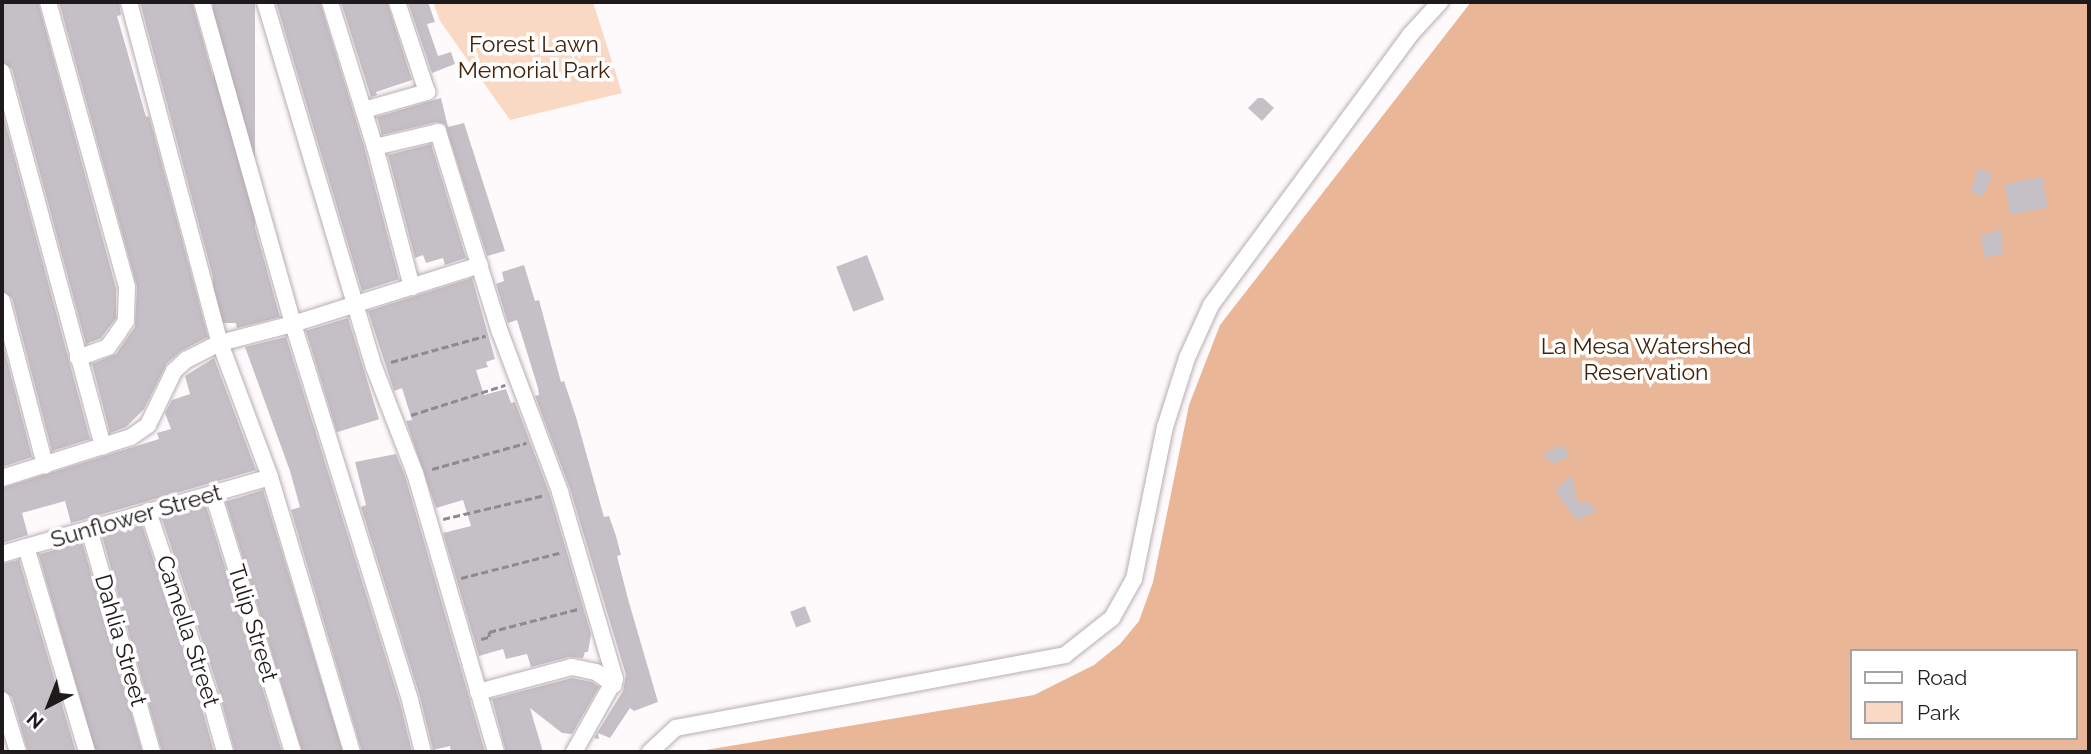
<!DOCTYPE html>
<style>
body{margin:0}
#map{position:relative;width:2091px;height:754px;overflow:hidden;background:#fefafc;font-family:Raleway,sans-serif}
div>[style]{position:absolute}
.green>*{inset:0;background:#fad9c4}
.forest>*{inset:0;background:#e9b797}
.building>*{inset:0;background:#c5bfc6;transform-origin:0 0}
.path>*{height:2.5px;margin-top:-1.25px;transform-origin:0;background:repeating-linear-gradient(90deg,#8f8b8d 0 7px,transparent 0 10.5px)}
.roads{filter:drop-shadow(0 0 2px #b7adb1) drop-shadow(0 0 2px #b7adb1)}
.street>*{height:16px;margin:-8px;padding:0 8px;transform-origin:8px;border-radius:8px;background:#fff}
span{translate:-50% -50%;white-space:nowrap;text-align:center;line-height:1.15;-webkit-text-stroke:7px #fff;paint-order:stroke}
.park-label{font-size:23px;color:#422209}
.street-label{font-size:23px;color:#1e1a1b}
.frame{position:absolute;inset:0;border:4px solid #1e1a1b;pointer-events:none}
.legend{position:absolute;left:1850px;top:649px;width:228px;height:91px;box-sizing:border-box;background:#fff;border:2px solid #a5a3a4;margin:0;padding:9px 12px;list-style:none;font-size:21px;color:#1e1a1b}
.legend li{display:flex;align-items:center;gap:14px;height:35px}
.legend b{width:35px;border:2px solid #a5a3a4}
.north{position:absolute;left:14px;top:670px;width:70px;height:70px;-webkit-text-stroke:5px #fff;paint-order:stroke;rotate:222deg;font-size:19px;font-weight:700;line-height:28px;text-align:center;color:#1e1a1b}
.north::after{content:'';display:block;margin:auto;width:24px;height:32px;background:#1e1a1b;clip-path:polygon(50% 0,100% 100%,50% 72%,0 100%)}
</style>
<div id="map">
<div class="green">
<div style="clip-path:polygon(433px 2px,593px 2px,622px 93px,510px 120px,440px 21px)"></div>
</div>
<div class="forest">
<div style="clip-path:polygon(evenodd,1471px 2px,2089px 2px,2089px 752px,694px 752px,1034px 695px,1094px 665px,1120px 644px,1139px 621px,1153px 582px,1189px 405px,1220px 325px,1471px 2px,1851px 651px,2075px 651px,2075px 738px,1851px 738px,1851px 651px)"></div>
</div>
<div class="building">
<div style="clip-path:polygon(2px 2px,38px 2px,116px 288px,116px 318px,101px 338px,86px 344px,12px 69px,2px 62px)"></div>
<div style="clip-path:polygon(59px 2px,119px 2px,121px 15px,117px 16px,146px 117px,149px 116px,208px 337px,181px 351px,167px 363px,144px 409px,126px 427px,110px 433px,92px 364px,116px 354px,135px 327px,137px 287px)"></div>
<div style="clip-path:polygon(140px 2px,192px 2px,280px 317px,237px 328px,233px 312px,223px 315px)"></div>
<div style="left:213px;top:2px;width:42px;height:321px"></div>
<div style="clip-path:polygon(276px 2px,320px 2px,365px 150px,399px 279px,362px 291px)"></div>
<div style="clip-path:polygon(341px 2px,387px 2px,412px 80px,376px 92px,377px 95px,371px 97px)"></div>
<div style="clip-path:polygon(408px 2px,428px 2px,435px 22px,427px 24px,438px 56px,451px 52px,455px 64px,432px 73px)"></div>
<div style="clip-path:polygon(441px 98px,448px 127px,464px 123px,505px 251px,487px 256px,445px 124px,436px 122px,382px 135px,377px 117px)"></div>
<div style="clip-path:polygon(1258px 98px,1263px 98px,1274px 108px,1262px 121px,1248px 108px)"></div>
<div style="clip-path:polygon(2px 111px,90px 439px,52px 451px,12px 298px,2px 291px)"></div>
<div style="clip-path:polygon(431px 144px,466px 258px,445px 265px,443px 258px,426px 263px,423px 255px,415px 258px,388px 155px)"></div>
<div style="clip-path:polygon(1978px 168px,1993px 175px,1982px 197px,1971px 191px)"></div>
<div style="left:2042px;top:177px;width:31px;height:38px;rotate:79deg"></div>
<div style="clip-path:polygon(2001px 229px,2003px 254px,1984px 257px,1981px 236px)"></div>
<div style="left:867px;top:255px;width:48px;height:33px;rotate:69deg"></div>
<div style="clip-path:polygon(524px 265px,535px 301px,539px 300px,561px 382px,564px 381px,576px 417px,604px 517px,609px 516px,616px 536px,621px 555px,617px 556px,628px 599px,658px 702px,634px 711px,630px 708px,610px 738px,598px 733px,599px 739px,594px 738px,623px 691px,626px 675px,570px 489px,535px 396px,539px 395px,538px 388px,517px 320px,508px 323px,496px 284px,504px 281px,502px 272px)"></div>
<div style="clip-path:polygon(472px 278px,495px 359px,486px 362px,488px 367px,476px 370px,484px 395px,506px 389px,511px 403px,515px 402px,550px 495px,591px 634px,588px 652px,585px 652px,583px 658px,569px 657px,531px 667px,527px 654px,506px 659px,503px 649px,479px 656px,443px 533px,471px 526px,463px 500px,436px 508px,406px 421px,412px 420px,402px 388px,394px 391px,368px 311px)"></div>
<div style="left:348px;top:318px;width:106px;height:44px;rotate:73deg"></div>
<div style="clip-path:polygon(286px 337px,400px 703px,412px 752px,362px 752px,291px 510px,300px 507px,290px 471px,245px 347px)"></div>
<div style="clip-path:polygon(2px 341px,32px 457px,2px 467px)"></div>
<div style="clip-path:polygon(214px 358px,256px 470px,71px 523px,65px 501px,22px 513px,28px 535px,2px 543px,2px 488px,159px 439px,157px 433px,171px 429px,165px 413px,172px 400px,190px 394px,185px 376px)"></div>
<div style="clip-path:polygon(1563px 445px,1569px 457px,1552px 464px,1543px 454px)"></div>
<div style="clip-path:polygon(396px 454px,405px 476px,485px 752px,451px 752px,450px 746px,433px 750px,420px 697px,361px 507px,366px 505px,355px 462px)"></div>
<div style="clip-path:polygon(1571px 475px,1578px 503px,1589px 502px,1596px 512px,1582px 517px,1583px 520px,1576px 519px,1555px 491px)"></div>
<div style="left:263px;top:490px;width:273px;height:39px;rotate:73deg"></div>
<div style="clip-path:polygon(206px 506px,282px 752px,235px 752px,218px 688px,162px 519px)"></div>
<div style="clip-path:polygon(142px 525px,198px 694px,214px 752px,162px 752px,102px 536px)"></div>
<div style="left:82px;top:542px;width:218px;height:45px;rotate:74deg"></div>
<div style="clip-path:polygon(19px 560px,76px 752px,28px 752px,12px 697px,2px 690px,2px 564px)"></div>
<div style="left:805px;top:606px;width:17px;height:16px;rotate:69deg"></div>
<div style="clip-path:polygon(572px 678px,592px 682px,599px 687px,572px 734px,562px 733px,530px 708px,543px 752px,506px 752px,492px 699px)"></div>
</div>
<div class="path">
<div style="left:391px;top:362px;width:98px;rotate:-15.5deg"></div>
<div style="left:411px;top:415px;width:99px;rotate:-17.7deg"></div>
<div style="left:432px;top:469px;width:98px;rotate:-15.5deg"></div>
<div style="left:443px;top:519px;width:105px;rotate:-13.2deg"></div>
<div style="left:461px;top:578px;width:105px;rotate:-14.3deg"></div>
<div style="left:481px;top:639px;width:8px;rotate:-14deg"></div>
<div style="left:489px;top:637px;width:5px;rotate:-90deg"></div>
<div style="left:489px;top:632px;width:92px;rotate:-14.5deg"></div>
</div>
<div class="roads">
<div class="street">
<div style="left:48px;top:2px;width:296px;rotate:74.5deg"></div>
<div style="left:127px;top:287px;width:34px;rotate:92deg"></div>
<div style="left:126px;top:321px;width:14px;rotate:124deg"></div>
<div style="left:118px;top:333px;width:17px;rotate:126deg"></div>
<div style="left:108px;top:347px;width:32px;rotate:160deg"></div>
<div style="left:129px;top:2px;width:353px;rotate:75.1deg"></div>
<div style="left:220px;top:343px;width:143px;rotate:69.5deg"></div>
<div style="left:270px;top:477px;width:287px;rotate:73.4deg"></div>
<div style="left:202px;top:2px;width:335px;rotate:74.2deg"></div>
<div style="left:293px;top:324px;width:394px;rotate:72.7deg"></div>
<div style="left:410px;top:700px;width:54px;rotate:76deg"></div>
<div style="left:265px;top:2px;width:381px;rotate:73.4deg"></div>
<div style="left:374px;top:367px;width:114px;rotate:68.9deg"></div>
<div style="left:415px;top:473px;width:291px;rotate:73.8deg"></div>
<div style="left:330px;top:2px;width:152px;rotate:72.8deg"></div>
<div style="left:375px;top:147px;width:145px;rotate:75.2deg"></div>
<div style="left:2px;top:72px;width:388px;rotate:74.9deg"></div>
<div style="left:364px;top:110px;width:66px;rotate:-15.9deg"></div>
<div style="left:427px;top:92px;width:95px;rotate:-108.4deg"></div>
<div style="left:375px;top:147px;width:65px;rotate:-13.4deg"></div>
<div style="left:438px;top:132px;width:209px;rotate:72.8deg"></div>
<div style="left:500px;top:332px;width:171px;rotate:69.4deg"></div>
<div style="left:560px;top:492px;width:195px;rotate:73.6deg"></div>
<div style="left:615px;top:679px;width:84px;rotate:119.3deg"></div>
<div style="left:2px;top:301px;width:170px;rotate:75.3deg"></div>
<div style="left:2px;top:478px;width:135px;rotate:-17.6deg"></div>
<div style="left:131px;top:437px;width:21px;rotate:-35deg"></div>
<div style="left:148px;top:425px;width:60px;rotate:-64.3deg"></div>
<div style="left:174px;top:371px;width:16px;rotate:-43deg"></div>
<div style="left:186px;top:360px;width:38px;rotate:-27deg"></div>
<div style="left:220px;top:343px;width:75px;rotate:-14.6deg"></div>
<div style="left:293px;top:324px;width:196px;rotate:-17.5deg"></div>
<div style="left:213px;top:494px;width:270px;rotate:72.8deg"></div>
<div style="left:148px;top:511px;width:190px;rotate:71.6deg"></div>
<div style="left:208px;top:691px;width:63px;rotate:74.4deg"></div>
<div style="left:89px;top:529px;width:232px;rotate:74.2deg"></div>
<div style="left:26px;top:547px;width:214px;rotate:73.4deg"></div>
<div style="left:2px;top:554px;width:279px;rotate:-16deg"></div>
<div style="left:478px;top:692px;width:97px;rotate:-14.9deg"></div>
<div style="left:572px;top:667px;width:25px;rotate:12deg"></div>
<div style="left:596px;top:672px;width:22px;rotate:36deg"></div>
<div style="left:2px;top:700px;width:54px;rotate:72.9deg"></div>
<div style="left:650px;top:752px;width:35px;rotate:-43deg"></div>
<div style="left:676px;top:728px;width:396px;rotate:-10.6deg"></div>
<div style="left:1065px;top:655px;width:60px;rotate:-38.2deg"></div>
<div style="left:1112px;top:618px;width:45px;rotate:-60.6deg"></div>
<div style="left:1134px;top:579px;width:155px;rotate:-78.5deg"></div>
<div style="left:1165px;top:427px;width:72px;rotate:-72.3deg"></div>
<div style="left:1187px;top:358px;width:58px;rotate:-65.6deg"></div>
<div style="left:1211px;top:305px;width:335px;rotate:-53.6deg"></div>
<div style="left:1410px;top:35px;width:45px;rotate:-47.7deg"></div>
</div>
</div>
<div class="park-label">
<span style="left:534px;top:57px">Forest Lawn<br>Memorial Park</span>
<span style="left:1646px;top:359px">La Mesa Watershed<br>Reservation</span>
</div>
<div class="street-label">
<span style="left:136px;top:516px;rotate:-16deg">Sunflower Street</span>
<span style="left:253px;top:623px;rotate:73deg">Tulip Street</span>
<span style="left:188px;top:631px;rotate:72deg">Camella Street</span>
<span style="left:121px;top:640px;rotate:74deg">Dahlia Street</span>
</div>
<div class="frame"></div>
<ul class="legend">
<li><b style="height:9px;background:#fff"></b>Road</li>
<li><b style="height:19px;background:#fad9c4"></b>Park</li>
</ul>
<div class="north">N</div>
</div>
